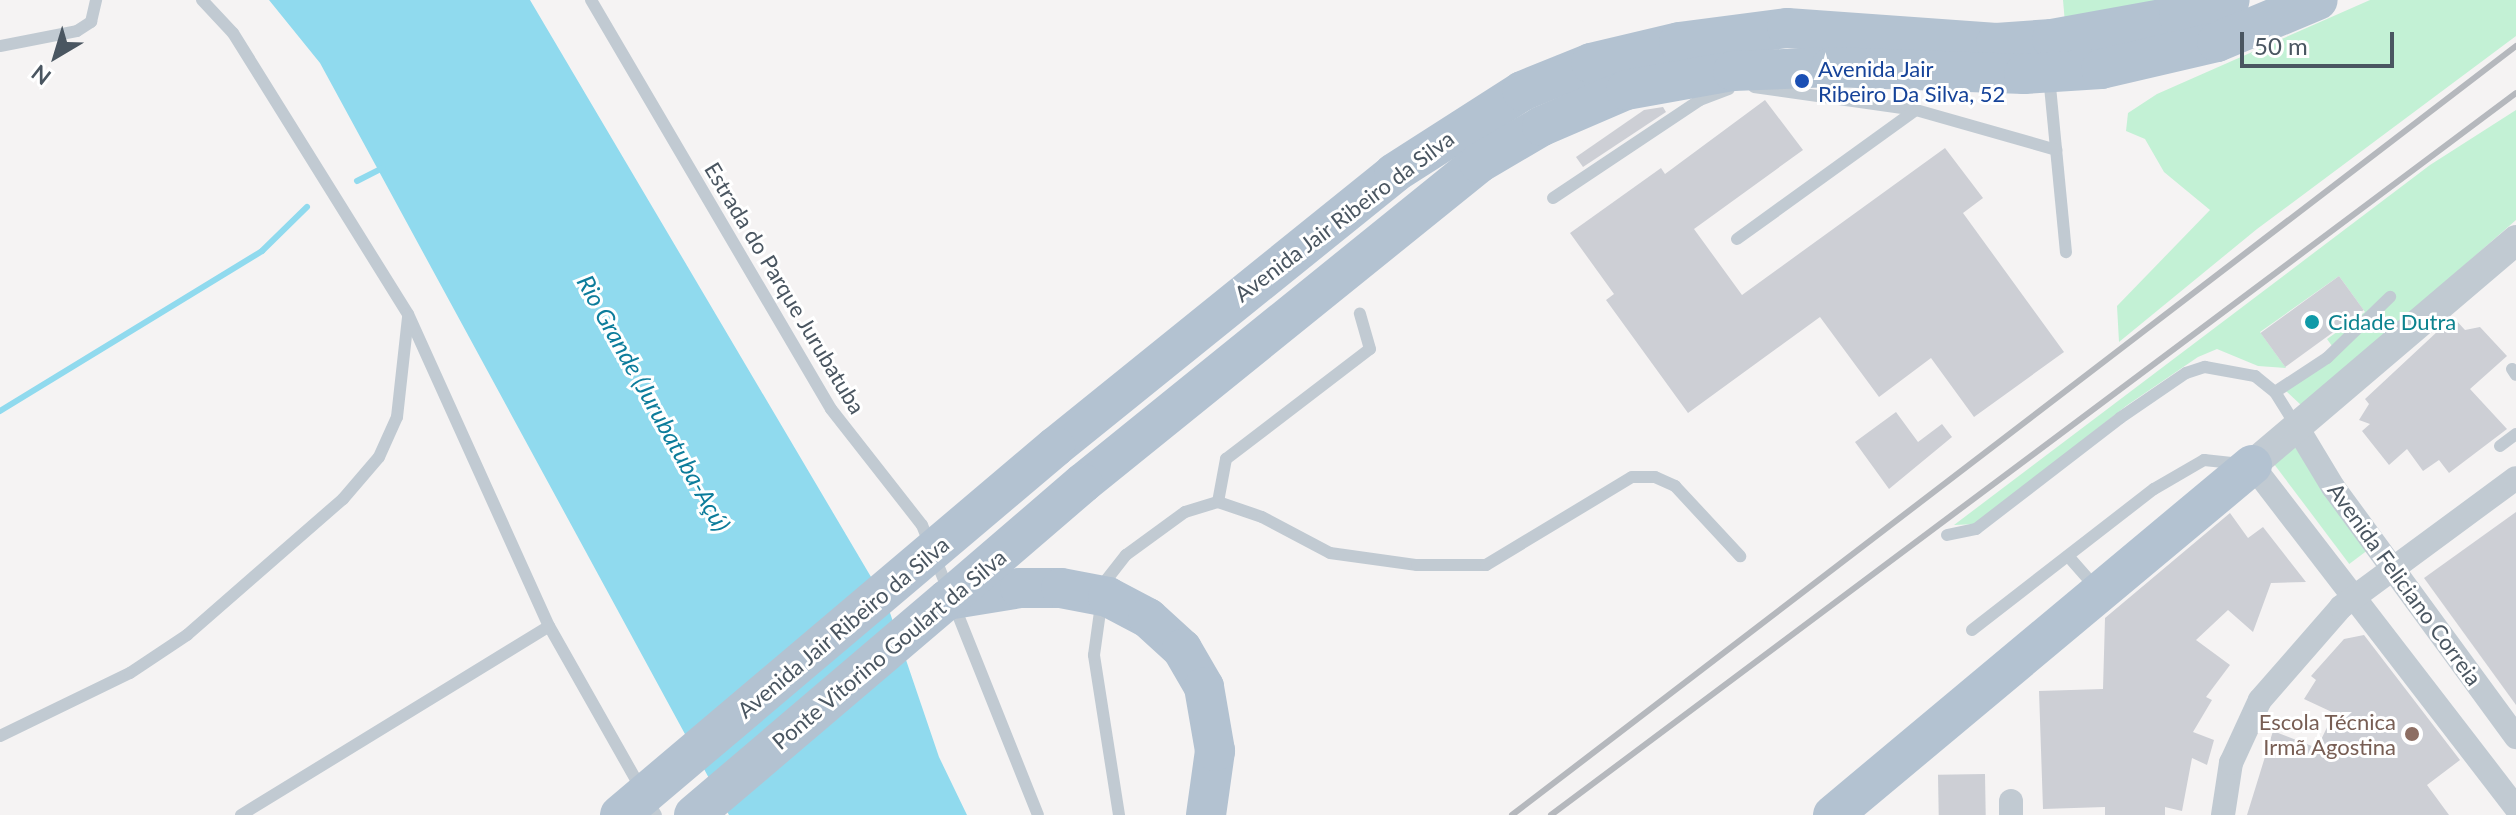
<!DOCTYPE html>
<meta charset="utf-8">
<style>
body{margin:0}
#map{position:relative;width:2516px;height:815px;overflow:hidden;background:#f5f3f3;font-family:Lato,sans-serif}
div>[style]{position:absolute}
.green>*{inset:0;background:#c3f1d5;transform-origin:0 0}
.water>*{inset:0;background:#90daee}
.stream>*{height:6px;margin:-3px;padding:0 3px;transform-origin:3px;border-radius:3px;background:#90daee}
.building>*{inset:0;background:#cdcfd5;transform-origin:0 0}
.service>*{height:12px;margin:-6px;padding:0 6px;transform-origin:6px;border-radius:6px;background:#c1cad2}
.minor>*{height:24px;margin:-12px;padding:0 12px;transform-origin:12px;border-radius:12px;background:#c1cad2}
.tertiary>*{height:30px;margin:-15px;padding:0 15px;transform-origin:15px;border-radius:15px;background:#c1cad2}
.primary>*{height:40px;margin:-20px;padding:0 20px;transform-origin:20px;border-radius:20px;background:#b3c2d1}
.rail>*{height:6px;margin:-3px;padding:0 3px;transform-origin:3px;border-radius:3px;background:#b5b8bd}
.primary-bridge>*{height:40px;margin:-20px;padding:0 20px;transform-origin:20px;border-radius:20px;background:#b3c2d1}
.dots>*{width:22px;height:22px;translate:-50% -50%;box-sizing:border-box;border:4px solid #fff;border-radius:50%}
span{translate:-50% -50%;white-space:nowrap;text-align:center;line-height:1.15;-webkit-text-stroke:6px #fff;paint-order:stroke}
.transit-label{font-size:22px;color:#164399}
.left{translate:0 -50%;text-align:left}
.street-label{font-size:22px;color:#4a5661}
.culture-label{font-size:22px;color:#0d838f}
.education-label{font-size:22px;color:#785e54}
.right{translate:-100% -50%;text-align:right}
.water-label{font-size:24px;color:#0c7c9b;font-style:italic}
.north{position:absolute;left:16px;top:16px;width:80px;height:80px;-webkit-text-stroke:6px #fff;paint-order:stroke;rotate:218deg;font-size:22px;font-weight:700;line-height:32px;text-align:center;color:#4a5661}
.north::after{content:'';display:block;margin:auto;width:28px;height:36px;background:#4a5661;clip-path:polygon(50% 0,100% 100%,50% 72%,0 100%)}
.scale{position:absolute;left:2240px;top:32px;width:154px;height:36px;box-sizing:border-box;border:4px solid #4a5661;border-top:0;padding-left:10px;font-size:24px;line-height:28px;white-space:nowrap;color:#4a5661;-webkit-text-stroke:6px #fff;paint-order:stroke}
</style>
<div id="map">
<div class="green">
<div style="clip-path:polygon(2063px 0,2192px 0,2065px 23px)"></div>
<div style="clip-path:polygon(2370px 0,2516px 0,2516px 36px,2257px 229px,2119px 342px,2117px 306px,2210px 210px,2164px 172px,2145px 139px,2126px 131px,2128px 113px,2157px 94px)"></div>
<div style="clip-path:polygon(2516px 110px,2516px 220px,2308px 402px,2301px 405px,2286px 391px,2337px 353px,2327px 339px,2365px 312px,2339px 276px,2260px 332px,2286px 368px,2258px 366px,2217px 349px,2198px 357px,2126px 406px,1977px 524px,1954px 525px,2430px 165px)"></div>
<div style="left:2295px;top:447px;width:126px;height:27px;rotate:53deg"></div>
</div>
<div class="water">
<div style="clip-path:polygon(269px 0,530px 0,887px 604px,939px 757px,967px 815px,729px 815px,320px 63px)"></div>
</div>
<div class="stream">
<div style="left:357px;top:181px;width:29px;rotate:-27deg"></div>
<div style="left:0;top:411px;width:307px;rotate:-31.4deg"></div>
<div style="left:262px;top:251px;width:63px;rotate:-44.4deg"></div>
</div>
<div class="building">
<div style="clip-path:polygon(1765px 100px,1803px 150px,1694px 229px,1742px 295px,1945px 148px,1983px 198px,1963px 213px,2064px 352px,1974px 417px,1931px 358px,1879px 397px,1820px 317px,1688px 413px,1606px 300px,1614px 294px,1570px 233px,1661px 168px,1665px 174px)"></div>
<div style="clip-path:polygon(1663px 107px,1666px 112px,1583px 167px,1576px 157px,1644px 110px)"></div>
<div style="left:2339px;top:276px;width:42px;height:97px;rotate:54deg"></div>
<div style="clip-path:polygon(2453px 317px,2465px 330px,2480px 327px,2507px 356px,2470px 389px,2507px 429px,2449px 473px,2439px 460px,2423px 471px,2407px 449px,2389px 465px,2362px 431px,2370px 424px,2359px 420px,2369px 404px,2365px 399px)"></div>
<div style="clip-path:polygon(1896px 412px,1918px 442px,1942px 424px,1952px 437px,1889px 489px,1855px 442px)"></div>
<div style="clip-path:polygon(2516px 512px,2516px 705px,2424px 578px)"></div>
<div style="clip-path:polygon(2230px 513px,2248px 538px,2263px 527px,2306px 582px,2271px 583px,2253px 632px,2228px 610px,2196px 640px,2230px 665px,2206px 697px,2212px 700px,2193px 732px,2214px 740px,2207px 765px,2192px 758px,2182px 811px,2165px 807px,2165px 815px,2105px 815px,2105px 807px,2043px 809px,2039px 691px,2103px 689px,2105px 618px)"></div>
<div style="clip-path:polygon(2364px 635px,2460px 760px,2427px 785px,2449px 815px,2247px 815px,2273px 731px,2317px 748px,2334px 713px,2304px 699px,2316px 680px,2311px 676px,2344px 639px)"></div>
<div style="left:1985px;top:774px;width:41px;height:47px;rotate:89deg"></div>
</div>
<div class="service">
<div style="left:202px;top:0;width:45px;rotate:46.8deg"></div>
<div style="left:233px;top:33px;width:331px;rotate:58.1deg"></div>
<div style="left:408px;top:314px;width:342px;rotate:65.7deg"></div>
<div style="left:549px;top:626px;width:217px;rotate:60.5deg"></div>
<div style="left:591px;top:0;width:474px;rotate:59.6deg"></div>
<div style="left:831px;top:409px;width:147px;rotate:51.9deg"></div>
<div style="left:922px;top:525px;width:312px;rotate:68.2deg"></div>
<div style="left:0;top:46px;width:78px;rotate:-11deg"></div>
<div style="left:77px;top:31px;width:17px;rotate:-33deg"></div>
<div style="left:91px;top:22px;width:23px;rotate:-77deg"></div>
<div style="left:2049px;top:76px;width:177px;rotate:84.5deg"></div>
<div style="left:1754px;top:87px;width:164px;rotate:8.1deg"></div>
<div style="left:1916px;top:110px;width:146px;rotate:15.9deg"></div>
<div style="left:1553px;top:198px;width:177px;rotate:-33.7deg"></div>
<div style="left:1700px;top:100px;width:31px;rotate:-21deg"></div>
<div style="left:1737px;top:239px;width:221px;rotate:-35.8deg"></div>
<div style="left:2512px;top:369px;width:7px;rotate:56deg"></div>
<div style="left:2275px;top:392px;width:62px;rotate:-33.2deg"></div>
<div style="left:2327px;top:358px;width:88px;rotate:-44.1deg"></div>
<div style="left:2500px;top:446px;width:20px;rotate:-37deg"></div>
<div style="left:1218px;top:502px;width:44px;rotate:-79.5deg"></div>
<div style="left:1226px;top:459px;width:181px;rotate:-37.4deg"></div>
<div style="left:1370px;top:349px;width:37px;rotate:-106deg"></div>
<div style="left:1947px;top:535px;width:30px;rotate:-12deg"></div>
<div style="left:1976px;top:529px;width:182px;rotate:-37.6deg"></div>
<div style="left:2120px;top:418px;width:80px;rotate:-34.3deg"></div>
<div style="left:2186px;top:373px;width:20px;rotate:-18deg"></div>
<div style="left:2205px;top:367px;width:51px;rotate:10.2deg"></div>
<div style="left:2255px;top:376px;width:26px;rotate:39deg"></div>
<div style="left:2275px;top:392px;width:40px;rotate:58deg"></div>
<div style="left:2068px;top:556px;width:44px;rotate:48.7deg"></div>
<div style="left:1972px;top:630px;width:230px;rotate:-37.8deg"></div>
<div style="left:2154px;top:489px;width:58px;rotate:-30.1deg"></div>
<div style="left:2204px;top:460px;width:37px;rotate:6deg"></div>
<div style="left:0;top:736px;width:144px;rotate:-25.9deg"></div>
<div style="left:130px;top:673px;width:69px;rotate:-33.7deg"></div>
<div style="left:187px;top:635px;width:207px;rotate:-41.1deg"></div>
<div style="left:343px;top:499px;width:55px;rotate:-49.4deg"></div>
<div style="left:379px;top:457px;width:44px;rotate:-65.8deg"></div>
<div style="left:397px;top:417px;width:101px;rotate:-83.7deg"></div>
<div style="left:241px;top:815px;width:361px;rotate:-31.5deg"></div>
<div style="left:1119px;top:815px;width:162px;rotate:-98.9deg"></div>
<div style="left:1094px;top:655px;width:73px;rotate:-82.1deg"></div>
<div style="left:1104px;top:583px;width:36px;rotate:-52deg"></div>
<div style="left:1126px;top:555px;width:73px;rotate:-36.1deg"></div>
<div style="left:1185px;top:512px;width:34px;rotate:-17deg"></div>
<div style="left:1218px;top:502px;width:46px;rotate:18.8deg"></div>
<div style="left:1262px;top:517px;width:77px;rotate:27.9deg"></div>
<div style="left:1330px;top:553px;width:88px;rotate:7.9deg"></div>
<div style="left:1417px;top:565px;width:69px"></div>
<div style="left:1486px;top:565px;width:170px;rotate:-31.1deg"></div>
<div style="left:1632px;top:477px;width:23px"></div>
<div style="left:1655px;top:477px;width:22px;rotate:24deg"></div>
<div style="left:1675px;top:486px;width:96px;rotate:47.1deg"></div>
</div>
<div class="minor">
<div style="left:2298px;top:429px;width:68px;rotate:58.9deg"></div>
<div style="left:2333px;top:487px;width:310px;rotate:53.8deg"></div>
<div style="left:2252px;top:465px;width:433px;rotate:52.4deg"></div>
<div style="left:2011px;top:801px;width:14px;rotate:90deg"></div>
<div style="left:2223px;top:815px;width:53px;rotate:-81.3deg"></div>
<div style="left:2231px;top:763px;width:69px;rotate:-65.3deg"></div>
<div style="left:2260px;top:700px;width:123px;rotate:-48.9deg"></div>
<div style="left:2341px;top:607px;width:217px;rotate:-36.4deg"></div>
</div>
<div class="tertiary">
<div style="left:2252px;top:465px;width:347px;rotate:-40.4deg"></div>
</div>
<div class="primary">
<div style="left:1055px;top:447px;width:436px;rotate:-38.9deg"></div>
<div style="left:1394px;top:173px;width:152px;rotate:-32.6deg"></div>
<div style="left:1522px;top:91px;width:74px;rotate:-22.1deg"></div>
<div style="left:1591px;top:63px;width:90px;rotate:-13.4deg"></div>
<div style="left:1679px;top:42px;width:109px;rotate:-7.4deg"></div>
<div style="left:1787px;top:28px;width:210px;rotate:4.1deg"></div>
<div style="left:1996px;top:43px;width:56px;rotate:-4.1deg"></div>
<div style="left:2052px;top:39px;width:129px;rotate:-10.3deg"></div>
<div style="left:2179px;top:16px;width:53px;rotate:-17.4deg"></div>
<div style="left:1083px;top:483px;width:509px;rotate:-38.94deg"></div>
<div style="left:1479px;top:163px;width:73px;rotate:-30.4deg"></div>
<div style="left:1542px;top:126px;width:91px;rotate:-23.2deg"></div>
<div style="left:1626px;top:90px;width:109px;rotate:-10.1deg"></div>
<div style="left:1733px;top:71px;width:98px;rotate:-2.3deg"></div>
<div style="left:1831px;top:67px;width:193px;rotate:2.1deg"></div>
<div style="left:2024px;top:74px;width:77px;rotate:-3.7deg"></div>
<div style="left:2101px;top:69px;width:119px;rotate:-13.1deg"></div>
<div style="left:2217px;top:42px;width:109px;rotate:-22.6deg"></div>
<div style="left:694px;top:815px;width:332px;rotate:-40.4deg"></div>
<div style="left:1206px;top:815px;width:65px;rotate:-82deg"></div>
<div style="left:1833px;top:815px;width:546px;rotate:-39.87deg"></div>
</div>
<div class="rail">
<div style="left:1512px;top:815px;width:1265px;rotate:-37.45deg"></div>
<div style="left:1551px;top:815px;width:1205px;rotate:-36.8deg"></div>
</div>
<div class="primary-bridge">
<div style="left:947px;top:600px;width:74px;rotate:-9.3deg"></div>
<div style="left:1020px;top:588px;width:41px"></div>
<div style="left:1061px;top:588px;width:48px;rotate:10.8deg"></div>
<div style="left:1108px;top:597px;width:45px;rotate:27.7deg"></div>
<div style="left:1148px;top:618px;width:46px;rotate:42.4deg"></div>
<div style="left:1182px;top:649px;width:44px;rotate:59.9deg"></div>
<div style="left:1204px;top:687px;width:65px;rotate:80.2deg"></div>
<div style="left:947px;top:600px;width:179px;rotate:-40.7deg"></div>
<div style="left:620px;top:815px;width:570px;rotate:-40.23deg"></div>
</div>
<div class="dots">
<div style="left:1802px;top:81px;background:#1a4fb4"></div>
<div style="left:2312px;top:322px;background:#0f9aa8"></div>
<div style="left:2412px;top:734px;background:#8d6e63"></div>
</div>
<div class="transit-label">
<span class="left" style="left:1818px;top:81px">Avenida Jair<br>Ribeiro Da Silva, 52</span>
</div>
<div class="street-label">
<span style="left:1344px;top:216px;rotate:-37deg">Avenida Jair Ribeiro da Silva</span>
<span style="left:785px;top:288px;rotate:59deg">Estrada do Parque Jurubatuba</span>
<span style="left:2405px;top:584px;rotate:54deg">Avenida Feliciano Correia</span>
<span style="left:843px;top:627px;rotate:-40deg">Avenida Jair Ribeiro da Silva</span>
<span style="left:889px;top:649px;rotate:-40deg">Ponte Vitorino Goulart da Silva</span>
</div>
<div class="culture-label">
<span class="left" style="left:2328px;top:322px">Cidade Dutra</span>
</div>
<div class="education-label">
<span class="right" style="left:2396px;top:734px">Escola Técnica<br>Irmã Agostina</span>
</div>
<div class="water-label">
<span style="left:654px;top:403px;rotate:61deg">Rio Grande (Jurubatuba-Açú)</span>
</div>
<div class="north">N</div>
<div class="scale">50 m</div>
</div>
